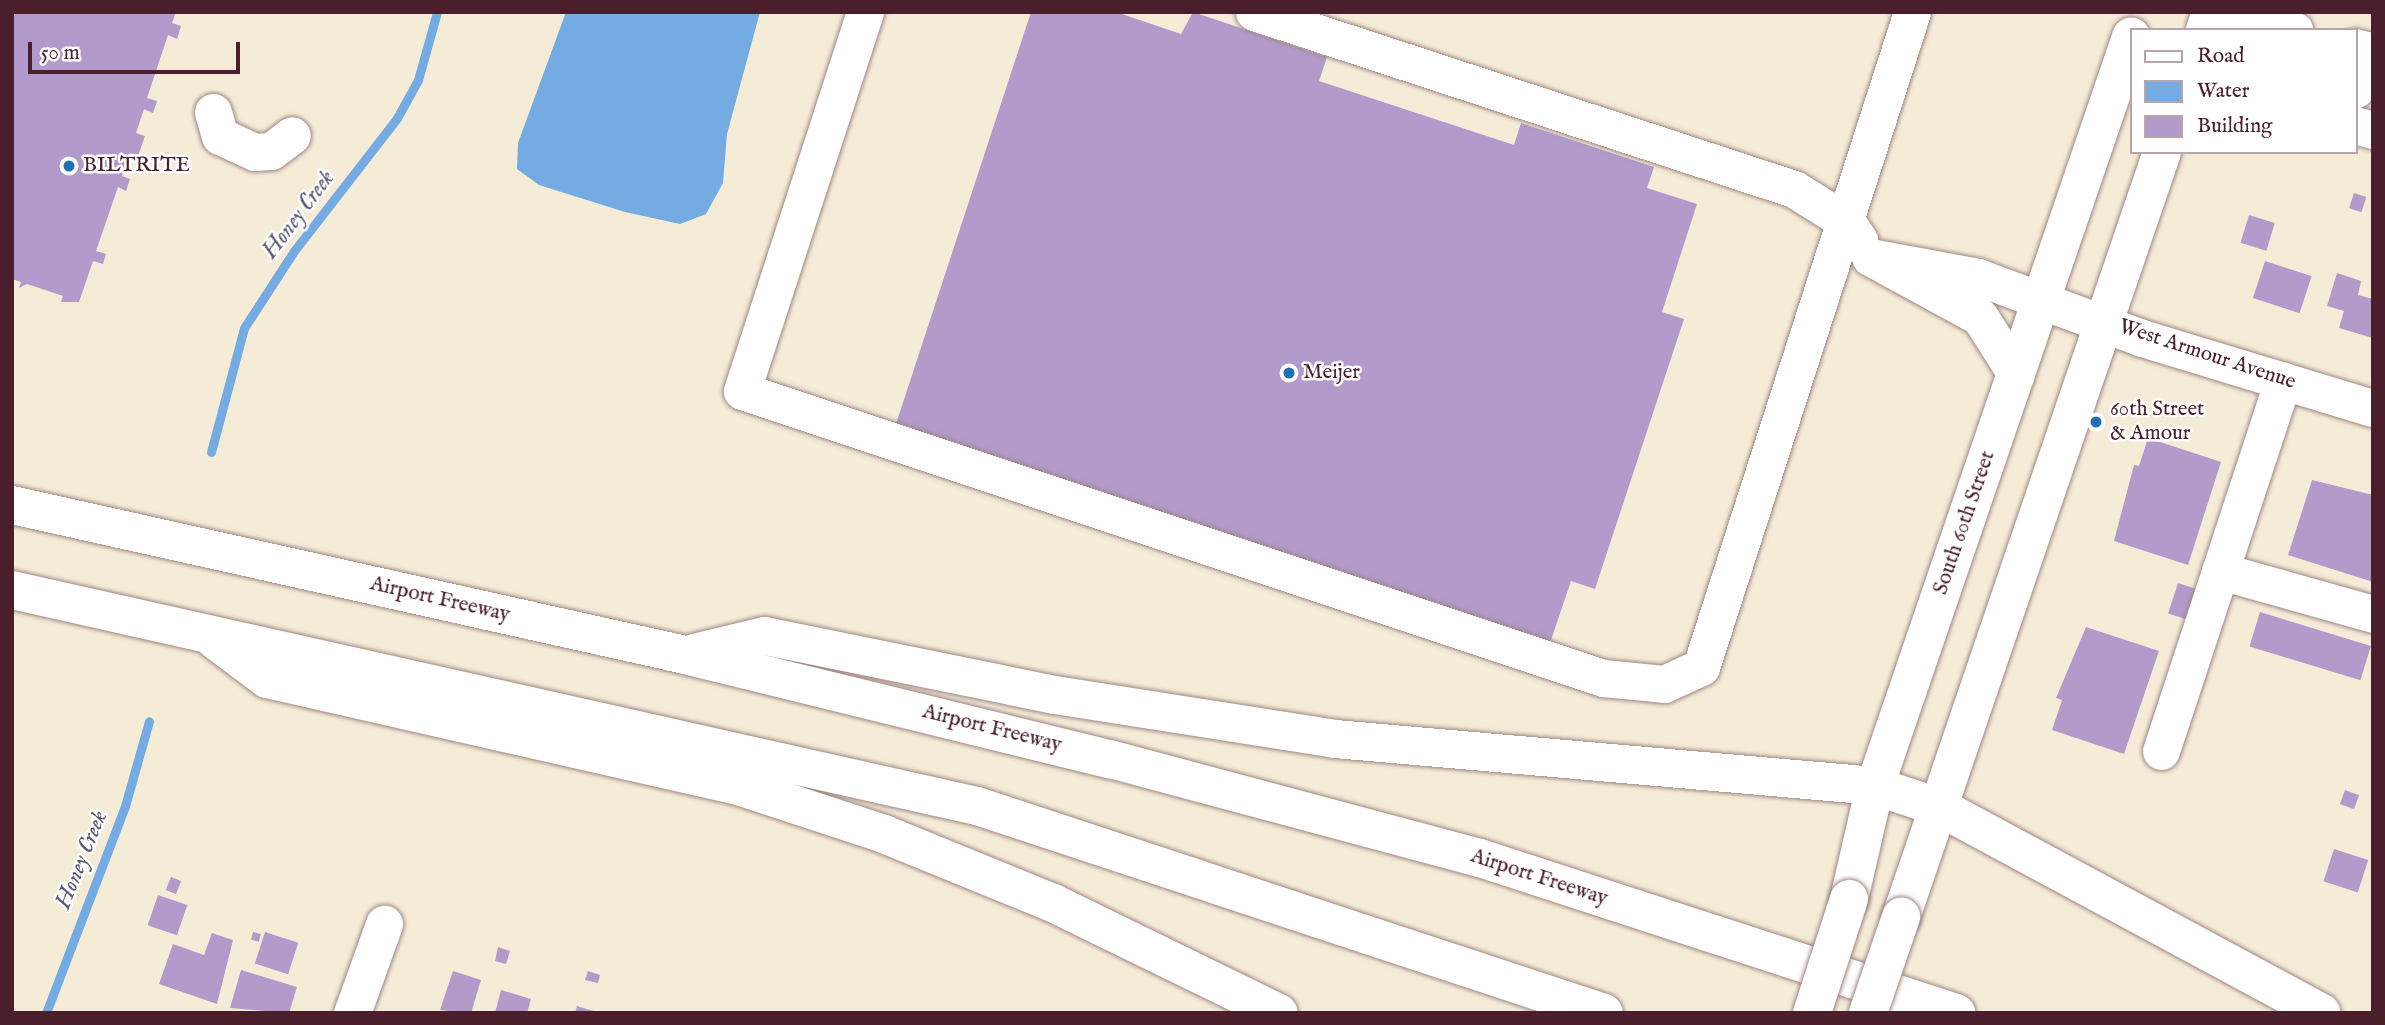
<!DOCTYPE html>
<style>
body{margin:0}
#map{position:relative;width:2385px;height:1025px;overflow:hidden;background:#f5ecd8;font-family:"IM FELL English",serif}
div>[style]{position:absolute}
.water>*{inset:0;background:#73abe2}
.stream>*{height:9px;margin:-4.5px;padding:0 4.5px;transform-origin:4.5px;border-radius:4.5px;background:#73abe2}
.building>*{inset:0;background:#b29aca;transform-origin:0 0}
.roads{filter:drop-shadow(0 0 2px #a08682) drop-shadow(0 0 2px #a08682)}
.minor>*{height:37px;margin:-18.5px;padding:0 18.5px;transform-origin:18.5px;border-radius:18.5px;background:#fff}
.major>*{height:38px;margin:-19px;padding:0 19px;transform-origin:19px;border-radius:19px;background:#fff}
.highway>*{height:38px;margin:-19px;padding:0 19px;transform-origin:19px;border-radius:19px;background:#fff}
.bridges{filter:drop-shadow(0 0 2px #a08682) drop-shadow(0 0 2px #a08682)}
.major-bridge>*{height:38px;margin:-19px;padding:0 19px;transform-origin:19px;border-radius:19px;background:#fff}
.dots>*{width:19px;height:19px;translate:-50% -50%;box-sizing:border-box;border:4px solid #fff;border-radius:50%}
span{translate:-50% -50%;white-space:nowrap;text-align:center;line-height:1.15;-webkit-text-stroke:5px #fff;paint-order:stroke}
.poi-label{font-size:21px;color:#4a1f2b}
.left{translate:0 -50%;text-align:left}
.street-label{font-size:21px;color:#4a1f2b}
.water-label{font-size:23px;color:#5a5774;font-style:italic}
.frame{position:absolute;inset:0;border:14px solid #4a1f2b;pointer-events:none}
.legend{position:absolute;left:2130px;top:28px;width:228px;height:126px;box-sizing:border-box;background:#fff;border:2px solid #b7a5aa;margin:0;padding:9px 12px;list-style:none;font-size:21px;color:#4a1f2b}
.legend li{display:flex;align-items:center;gap:14px;height:35px}
.legend b{width:35px;border:2px solid #b7a5aa}
.scale{position:absolute;left:28px;top:42px;width:212px;height:32px;box-sizing:border-box;border:4px solid #4a1f2b;border-top:0;padding-left:9px;font-size:21px;line-height:24px;white-space:nowrap;color:#4a1f2b;-webkit-text-stroke:5px #fff;paint-order:stroke}
</style>
<div id="map">
<div class="water">
<div style="clip-path:polygon(566px 12px,760px 12px,727px 134px,723px 183px,706px 214px,680px 224px,625px 212px,539px 185px,517px 169px,518px 143px)"></div>
</div>
<div class="stream">
<div style="left:211px;top:452px;width:128px;rotate:-75.1deg"></div>
<div style="left:244px;top:328px;width:92px;rotate:-57deg"></div>
<div style="left:294px;top:251px;width:168px;rotate:-52.2deg"></div>
<div style="left:397px;top:118px;width:43px;rotate:-61.1deg"></div>
<div style="left:418px;top:80px;width:71px;rotate:-74.4deg"></div>
<div style="left:46px;top:1013px;width:222px;rotate:-69.1deg"></div>
<div style="left:125px;top:806px;width:88px;rotate:-74.2deg"></div>
</div>
<div class="building">
<div style="clip-path:polygon(12px 12px,176px 12px,172px 23px,181px 26px,177px 39px,168px 35px,147px 98px,157px 101px,153px 113px,144px 109px,136px 133px,145px 136px,138px 156px,130px 153px,122px 176px,130px 179px,126px 191px,118px 187px,96px 251px,106px 254px,103px 264px,93px 261px,79px 302px,61px 302px,63px 296px,27px 284px,19px 288px,21px 282px,12px 279px)"></div>
<div style="clip-path:polygon(1031px 12px,1116px 12px,1181px 34px,1193px 12px,1327px 57px,1319px 81px,1514px 145px,1521px 123px,1654px 167px,1647px 188px,1697px 204px,1662px 312px,1684px 319px,1595px 589px,1571px 581px,1550px 643px,895px 427px)"></div>
<div style="left:2354px;top:193px;width:13px;height:16px;rotate:18deg"></div>
<div style="left:2249px;top:215px;width:27px;height:29px;rotate:17deg"></div>
<div style="left:2265px;top:261px;width:49px;height:39px;rotate:18deg"></div>
<div style="clip-path:polygon(2337px 273px,2361px 281px,2358px 295px,2373px 299px,2373px 338px,2339px 328px,2344px 311px,2327px 306px)"></div>
<div style="clip-path:polygon(2148px 438px,2221px 462px,2188px 565px,2114px 541px,2134px 465px,2139px 466px)"></div>
<div style="clip-path:polygon(2312px 480px,2373px 495px,2373px 582px,2288px 555px)"></div>
<div style="left:2178px;top:583px;width:28px;height:32px;rotate:18deg"></div>
<div style="left:2260px;top:612px;width:116px;height:36px;rotate:17deg"></div>
<div style="clip-path:polygon(2086px 627px,2159px 651px,2124px 754px,2052px 730px,2062px 700px,2056px 698px)"></div>
<div style="left:2345px;top:790px;width:15px;height:15px;rotate:20deg"></div>
<div style="left:2334px;top:849px;width:36px;height:34px;rotate:18deg"></div>
<div style="left:171px;top:877px;width:11px;height:14px;rotate:22deg"></div>
<div style="left:158px;top:895px;width:31px;height:32px;rotate:19deg"></div>
<div style="left:253px;top:932px;width:8px;height:8px;rotate:14deg"></div>
<div style="left:265px;top:932px;width:35px;height:33px;rotate:18deg"></div>
<div style="clip-path:polygon(212px 933px,233px 940px,217px 1004px,159px 984px,173px 944px,204px 955px)"></div>
<div style="clip-path:polygon(498px 947px,510px 951px,506px 964px,495px 961px)"></div>
<div style="clip-path:polygon(241px 970px,297px 987px,289px 1013px,230px 1008px)"></div>
<div style="clip-path:polygon(453px 971px,481px 980px,471px 1013px,440px 1010px)"></div>
<div style="clip-path:polygon(588px 971px,600px 975px,598px 983px,585px 980px)"></div>
<div style="clip-path:polygon(501px 990px,531px 999px,527px 1013px,495px 1013px)"></div>
<div style="clip-path:polygon(577px 1006px,597px 1012px,597px 1013px,575px 1013px)"></div>
</div>
<div class="roads">
<div class="minor">
<div style="left:865px;top:12px;width:398px;rotate:108deg"></div>
<div style="left:742px;top:391px;width:908px;rotate:18.43deg"></div>
<div style="left:1603px;top:678px;width:61px;rotate:5.6deg"></div>
<div style="left:1664px;top:684px;width:41px;rotate:-24.7deg"></div>
<div style="left:1701px;top:667px;width:688px;rotate:-72.14deg"></div>
<div style="left:1254px;top:12px;width:568px;rotate:18.15deg"></div>
<div style="left:1794px;top:189px;width:62px;rotate:31.9deg"></div>
<div style="left:1847px;top:222px;width:22px;rotate:56deg"></div>
<div style="left:2234px;top:12px;width:63px;rotate:16.7deg"></div>
<div style="left:2355px;top:47px;width:11px;rotate:15deg"></div>
<div style="left:2366px;top:50px;width:41px;rotate:105.4deg"></div>
<div style="left:213px;top:112px;width:25px;rotate:74deg"></div>
<div style="left:220px;top:136px;width:38px;rotate:25deg"></div>
<div style="left:255px;top:152px;width:16px;rotate:-4deg"></div>
<div style="left:271px;top:151px;width:26px;rotate:-37deg"></div>
<div style="left:2355px;top:125px;width:19px;rotate:16deg"></div>
<div style="left:2016px;top:374px;width:67px;rotate:-122.3deg"></div>
<div style="left:1980px;top:317px;width:125px;rotate:-151.4deg"></div>
<div style="left:1870px;top:257px;width:110px;rotate:10.5deg"></div>
<div style="left:1978px;top:277px;width:175px;rotate:20.4deg"></div>
<div style="left:2142px;top:338px;width:241px;rotate:16.9deg"></div>
<div style="left:2220px;top:571px;width:159px;rotate:15.7deg"></div>
<div style="left:2161px;top:751px;width:390px;rotate:-71.8deg"></div>
<div style="left:352px;top:1013px;width:95px;rotate:-70.2deg"></div>
</div>
<div class="major">
<div style="left:2205px;top:30px;width:19px;rotate:-72deg"></div>
<div style="left:1849px;top:899px;width:116px;rotate:-77deg"></div>
<div style="left:1875px;top:786px;width:792px;rotate:-71.13deg"></div>
<div style="left:1901px;top:917px;width:808px;rotate:-71.16deg"></div>
</div>
<div class="highway">
<div style="left:12px;top:505px;width:690px;rotate:12.56deg"></div>
<div style="left:685px;top:655px;width:438px;rotate:13.8deg"></div>
<div style="left:1110px;top:759px;width:383px;rotate:15deg"></div>
<div style="left:1480px;top:858px;width:501px;rotate:18.04deg"></div>
<div style="left:12px;top:590px;width:989px;rotate:12.62deg"></div>
<div style="left:977px;top:806px;width:660px;rotate:18.27deg"></div>
<div style="left:215px;top:640px;width:65px;rotate:36.9deg"></div>
<div style="left:267px;top:679px;width:483px;rotate:12.8deg"></div>
<div style="left:738px;top:786px;width:154px;rotate:18.2deg"></div>
<div style="left:884px;top:834px;width:183px;rotate:22.2deg"></div>
<div style="left:1053px;top:903px;width:251px;rotate:26deg"></div>
<div style="left:694px;top:653px;width:73px;rotate:-13.5deg"></div>
<div style="left:765px;top:636px;width:296px;rotate:11.5deg"></div>
<div style="left:1055px;top:695px;width:283px;rotate:8.9deg"></div>
<div style="left:1335px;top:739px;width:542px;rotate:4.97deg"></div>
<div style="left:1875px;top:786px;width:70px;rotate:18.4deg"></div>
<div style="left:1941px;top:808px;width:432px;rotate:28.3deg"></div>
</div>
</div>
<div class="bridges">
<div class="major-bridge">
<div style="left:1812px;top:1013px;width:120px;rotate:-72deg"></div>
<div style="left:1868px;top:1013px;width:102px;rotate:-71deg"></div>
</div>
</div>
<div class="dots">
<div style="left:69px;top:166px;background:#1f6fb2"></div>
<div style="left:1289px;top:373px;background:#1f6fb2"></div>
<div style="left:2096px;top:422px;background:#1f6fb2"></div>
</div>
<div class="poi-label">
<span class="left" style="left:83px;top:166px">BILTRITE</span>
<span class="left" style="left:1303px;top:373px">Meijer</span>
<span class="left" style="left:2110px;top:422px">60th Street<br>&amp; Amour</span>
</div>
<div class="street-label">
<span style="left:2207px;top:355px;rotate:18deg">West Armour Avenue</span>
<span style="left:1965px;top:523px;rotate:-71deg">South 60th Street</span>
<span style="left:440px;top:600px;rotate:13deg">Airport Freeway</span>
<span style="left:992px;top:729px;rotate:14deg">Airport Freeway</span>
<span style="left:1539px;top:878px;rotate:18deg">Airport Freeway</span>
</div>
<div class="water-label">
<span style="left:299px;top:215px;rotate:-53deg">Honey Creek</span>
<span style="left:82px;top:860px;rotate:-68deg">Honey Creek</span>
</div>
<div class="frame"></div>
<ul class="legend">
<li><b style="height:9px;background:#fff"></b>Road</li>
<li><b style="height:19px;background:#73abe2"></b>Water</li>
<li><b style="height:19px;background:#b29aca"></b>Building</li>
</ul>
<div class="scale">50 m</div>
</div>
